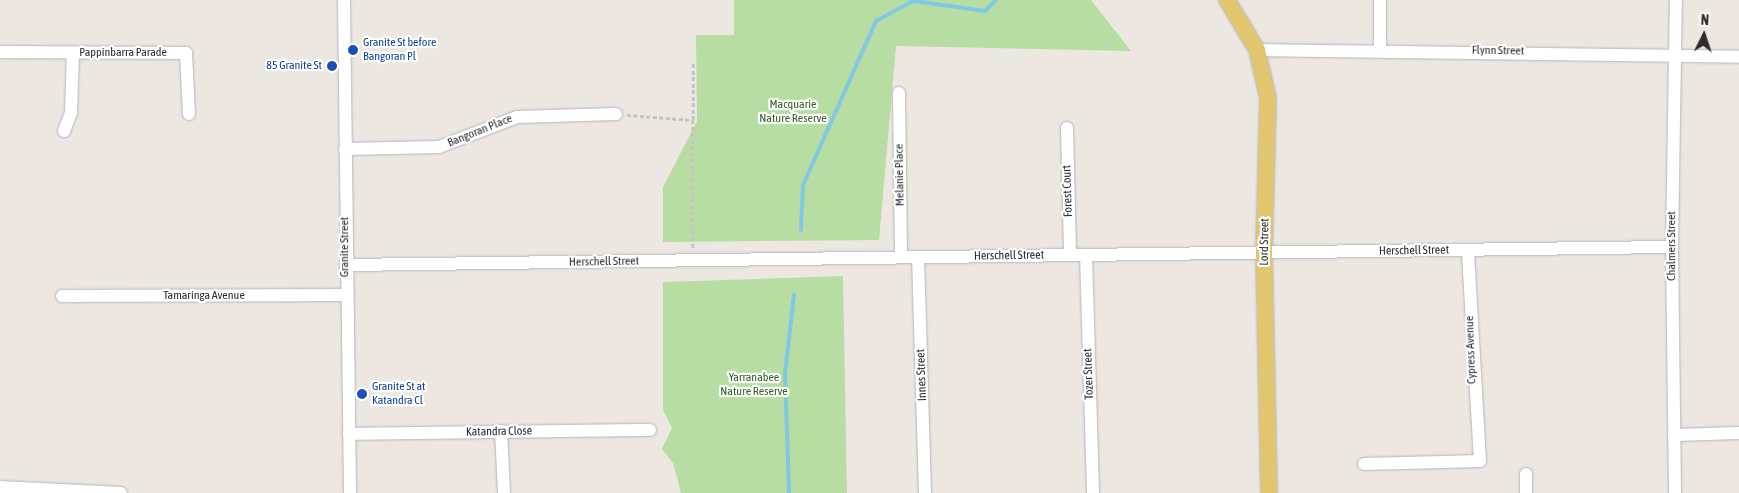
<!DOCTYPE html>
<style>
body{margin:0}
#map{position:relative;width:1739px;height:493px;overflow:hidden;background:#ece7e0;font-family:"Asap Condensed",sans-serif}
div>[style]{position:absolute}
.green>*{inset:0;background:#b8dda3}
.stream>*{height:4px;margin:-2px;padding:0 2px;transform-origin:2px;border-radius:2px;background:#7fcae2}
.path>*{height:2.5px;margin-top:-1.25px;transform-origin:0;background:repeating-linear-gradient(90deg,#c4c4c4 0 4px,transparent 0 6.5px)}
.roads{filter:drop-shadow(0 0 1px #b4b6be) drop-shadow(0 0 1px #b4b6be)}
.minor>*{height:12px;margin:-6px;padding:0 6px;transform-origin:6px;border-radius:6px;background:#fff}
.major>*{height:16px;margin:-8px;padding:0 8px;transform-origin:8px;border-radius:8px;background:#e2c56f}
.dots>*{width:14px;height:14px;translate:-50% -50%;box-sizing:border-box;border:2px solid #fff;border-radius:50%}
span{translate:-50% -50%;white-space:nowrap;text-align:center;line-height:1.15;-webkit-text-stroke:4.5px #fff;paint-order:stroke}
.transit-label{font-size:12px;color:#164399}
.left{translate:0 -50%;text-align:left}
.right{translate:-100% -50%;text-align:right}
.street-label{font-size:12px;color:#2c2c2c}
.park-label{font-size:12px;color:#316323}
.north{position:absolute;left:1679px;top:10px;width:50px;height:50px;-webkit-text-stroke:4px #fff;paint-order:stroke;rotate:4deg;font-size:14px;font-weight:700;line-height:20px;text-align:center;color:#2c2c2c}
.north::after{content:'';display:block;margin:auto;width:18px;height:22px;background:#2c2c2c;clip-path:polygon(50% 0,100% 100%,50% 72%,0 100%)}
</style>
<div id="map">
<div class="green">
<div style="clip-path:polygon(734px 0,1091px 0,1131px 51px,896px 46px,879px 240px,663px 242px,663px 187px,697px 121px,696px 35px,734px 35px)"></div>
<div style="clip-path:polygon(843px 276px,847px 493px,681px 493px,673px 463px,662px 449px,672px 428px,663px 410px,663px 282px)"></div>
</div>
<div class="stream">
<div style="left:801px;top:230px;width:45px;rotate:-87.5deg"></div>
<div style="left:803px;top:185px;width:180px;rotate:-66deg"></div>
<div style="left:876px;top:21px;width:42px;rotate:-28.4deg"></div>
<div style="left:913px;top:1px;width:73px;rotate:7.9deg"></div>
<div style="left:985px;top:11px;width:16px;rotate:-45deg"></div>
<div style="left:789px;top:493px;width:119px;rotate:-91.9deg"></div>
<div style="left:785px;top:374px;width:80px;rotate:-83.5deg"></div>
</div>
<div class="path">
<div style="left:627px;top:115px;width:66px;rotate:4.3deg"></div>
<div style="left:693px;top:120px;width:129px;rotate:90deg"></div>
<div style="left:693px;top:120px;width:58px;rotate:-90deg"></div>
</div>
<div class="roads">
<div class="minor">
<div style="left:344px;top:0;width:493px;rotate:89.3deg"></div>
<div style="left:1380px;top:49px;width:49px;rotate:-90deg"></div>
<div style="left:1257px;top:50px;width:482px;rotate:0.8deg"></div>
<div style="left:0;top:52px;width:186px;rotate:0.3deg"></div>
<div style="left:186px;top:53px;width:61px;rotate:87.2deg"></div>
<div style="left:899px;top:93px;width:164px;rotate:89.3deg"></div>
<div style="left:1067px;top:128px;width:127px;rotate:88.6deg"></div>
<div style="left:64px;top:131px;width:19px;rotate:-69deg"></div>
<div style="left:71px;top:113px;width:60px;rotate:-88.1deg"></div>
<div style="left:345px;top:149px;width:94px;rotate:-1.2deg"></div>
<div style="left:439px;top:147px;width:84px;rotate:-21deg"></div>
<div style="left:517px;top:117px;width:99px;rotate:-1.7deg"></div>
<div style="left:1086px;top:255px;width:238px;rotate:88.3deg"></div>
<div style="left:918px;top:257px;width:236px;rotate:88.3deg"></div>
<div style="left:346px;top:265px;width:1326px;rotate:-0.78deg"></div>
<div style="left:62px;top:296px;width:284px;rotate:-0.2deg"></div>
<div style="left:501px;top:431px;width:62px;rotate:87.2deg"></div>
<div style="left:349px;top:434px;width:301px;rotate:-0.8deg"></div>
<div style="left:1674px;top:435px;width:65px;rotate:-1.8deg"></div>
<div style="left:1364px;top:464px;width:116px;rotate:-1.5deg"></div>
<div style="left:1480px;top:461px;width:211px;rotate:-93.3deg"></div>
<div style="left:1526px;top:474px;width:19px;rotate:90deg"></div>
<div style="left:0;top:487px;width:121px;rotate:2.8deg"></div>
<div style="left:1675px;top:493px;width:246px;rotate:-90.7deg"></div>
<div style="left:1672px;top:247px;width:247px;rotate:-89.1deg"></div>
</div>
<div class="major">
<div style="left:1227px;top:0;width:58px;rotate:59deg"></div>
<div style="left:1257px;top:50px;width:49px;rotate:77.1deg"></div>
<div style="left:1268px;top:98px;width:155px;rotate:91.5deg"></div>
<div style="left:1264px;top:253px;width:240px;rotate:88.8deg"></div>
</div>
</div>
<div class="dots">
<div style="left:353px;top:50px;background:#1a4fb4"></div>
<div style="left:332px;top:66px;background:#1a4fb4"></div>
<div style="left:362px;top:394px;background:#1a4fb4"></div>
</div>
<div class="transit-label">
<span class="left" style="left:363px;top:50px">Granite St before<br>Bangoran Pl</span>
<span class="right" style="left:322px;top:66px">85 Granite St</span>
<span class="left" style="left:372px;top:394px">Granite St at<br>Katandra Cl</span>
</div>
<div class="street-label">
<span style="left:1498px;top:51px;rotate:1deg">Flynn Street</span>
<span style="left:123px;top:53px">Pappinbarra Parade</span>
<span style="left:480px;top:131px;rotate:-22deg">Bangoran Place</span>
<span style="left:900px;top:175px;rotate:-91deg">Melanie Place</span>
<span style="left:1068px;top:191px;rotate:-92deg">Forest Court</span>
<span style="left:1265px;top:242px;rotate:-89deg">Lord Street</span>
<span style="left:1672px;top:246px;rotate:-90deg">Chalmers Street</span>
<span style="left:345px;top:247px;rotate:-90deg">Granite Street</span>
<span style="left:1414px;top:251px;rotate:-1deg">Herschell Street</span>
<span style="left:1009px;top:256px;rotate:-1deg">Herschell Street</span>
<span style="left:604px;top:262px;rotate:-1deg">Herschell Street</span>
<span style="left:204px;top:296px">Tamaringa Avenue</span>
<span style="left:1471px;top:350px;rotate:-92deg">Cypress Avenue</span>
<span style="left:1089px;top:374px;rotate:-92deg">Tozer Street</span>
<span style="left:922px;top:375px;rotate:-92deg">Innes Street</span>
<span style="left:499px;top:432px;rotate:-1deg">Katandra Close</span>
</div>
<div class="park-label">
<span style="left:793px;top:112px">Macquarie<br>Nature Reserve</span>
<span style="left:754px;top:385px">Yarranabee<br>Nature Reserve</span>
</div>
<div class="north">N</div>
</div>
